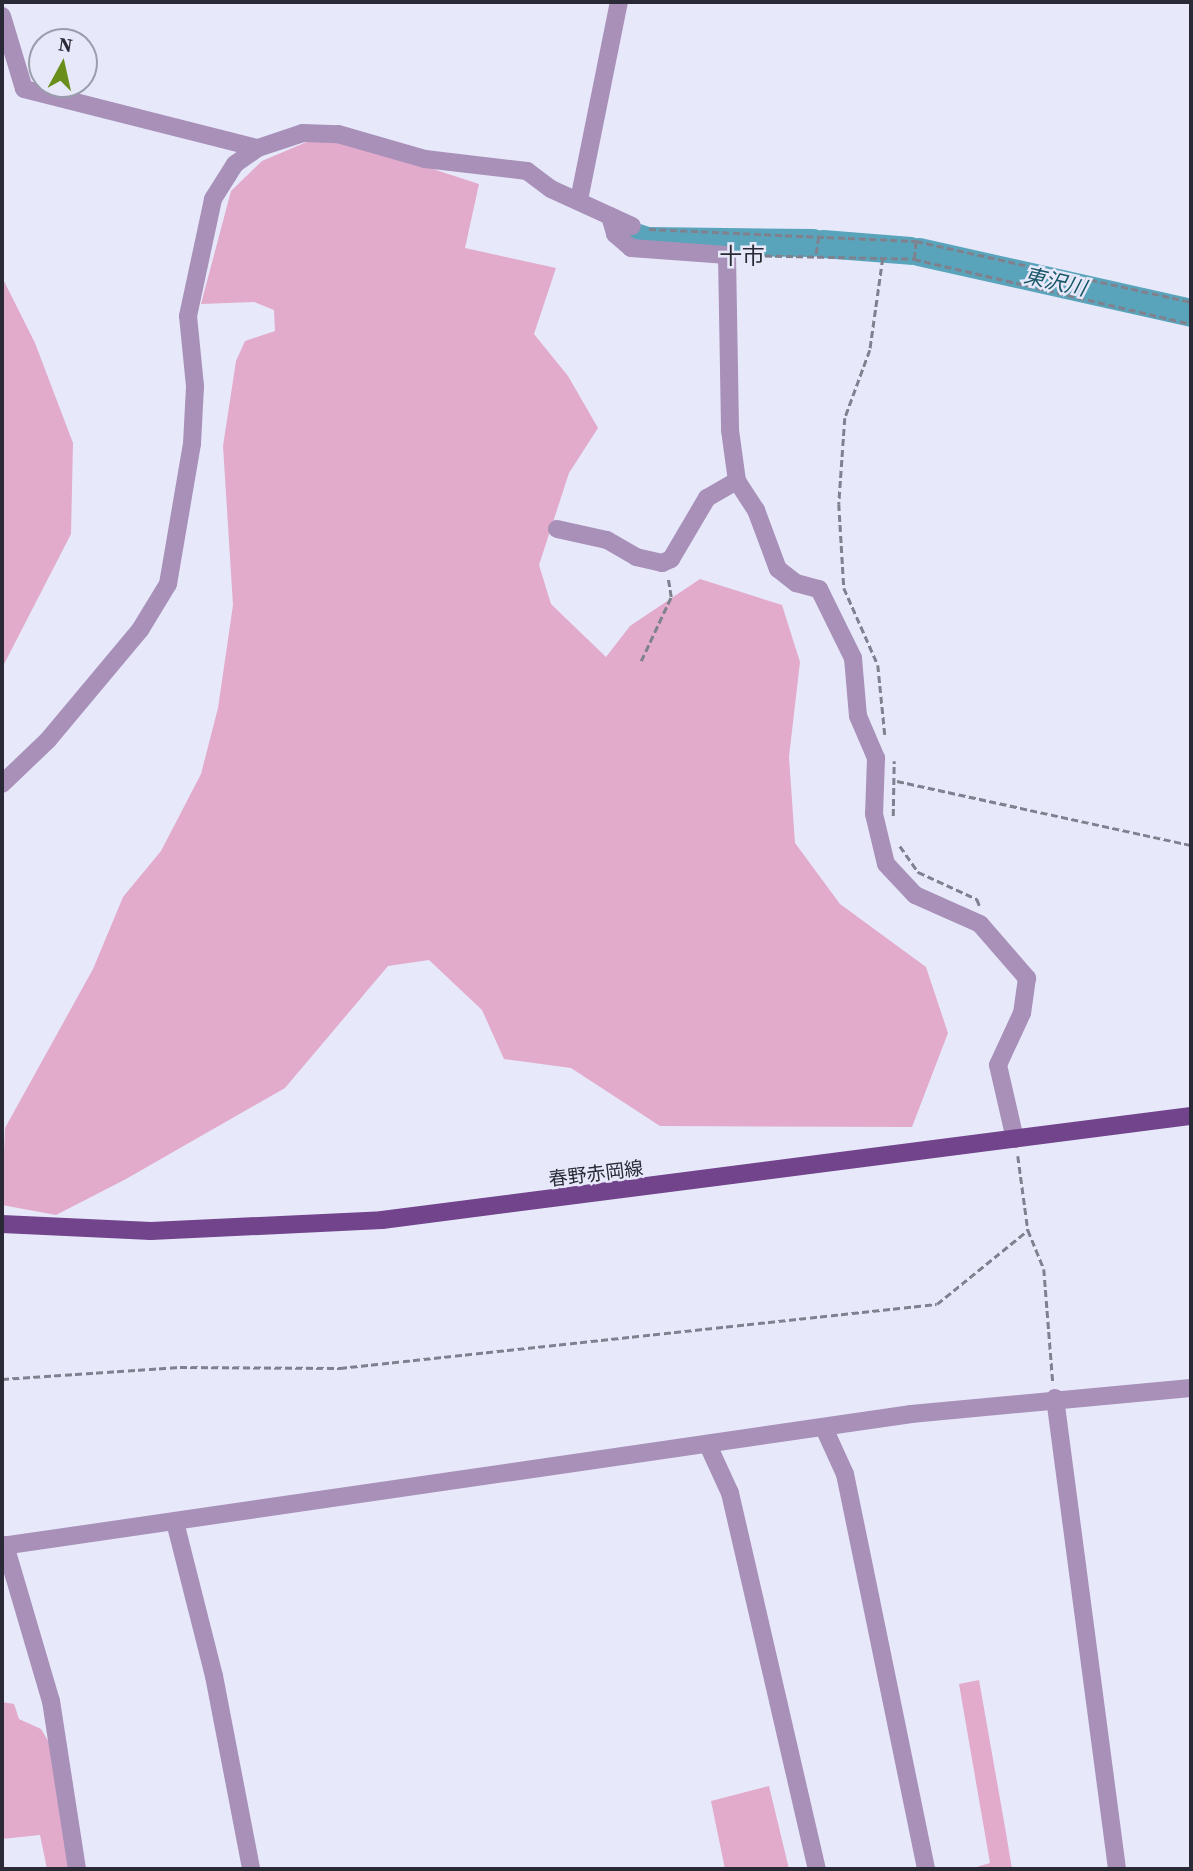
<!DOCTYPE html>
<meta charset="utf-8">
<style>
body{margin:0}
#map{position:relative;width:1193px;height:1871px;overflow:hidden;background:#e7e9fb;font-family:"Source Serif 4","Noto Sans JP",serif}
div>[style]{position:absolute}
.green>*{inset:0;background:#e2aacb}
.river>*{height:28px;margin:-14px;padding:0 14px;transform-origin:14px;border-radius:14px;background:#59a4ba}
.path>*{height:2.5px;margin-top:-1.25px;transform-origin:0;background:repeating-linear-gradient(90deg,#7f818f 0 7px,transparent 0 10.5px)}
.minor>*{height:18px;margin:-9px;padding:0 9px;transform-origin:9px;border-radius:9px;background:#a890b8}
.major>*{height:18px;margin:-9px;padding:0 9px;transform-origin:9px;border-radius:9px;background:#71448b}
span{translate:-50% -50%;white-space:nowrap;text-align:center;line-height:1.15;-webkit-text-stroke:5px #e7e9fb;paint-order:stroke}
.street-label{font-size:19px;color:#292a35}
.water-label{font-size:21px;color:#195868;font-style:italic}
.quarter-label{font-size:23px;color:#292a35}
.frame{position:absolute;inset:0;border:4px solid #292a35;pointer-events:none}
.north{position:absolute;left:28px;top:28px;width:70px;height:70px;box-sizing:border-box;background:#e7e9fb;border:2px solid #9b9dac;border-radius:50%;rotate:8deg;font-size:19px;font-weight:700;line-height:28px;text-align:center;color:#292a35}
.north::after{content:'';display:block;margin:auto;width:24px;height:32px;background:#698e19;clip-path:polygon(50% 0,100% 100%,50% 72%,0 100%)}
</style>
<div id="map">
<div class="green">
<div style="clip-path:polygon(309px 141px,356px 144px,479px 184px,465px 248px,556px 268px,534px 334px,568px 376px,598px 428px,569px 473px,539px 565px,551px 604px,606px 657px,630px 626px,700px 579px,782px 605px,800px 662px,789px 757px,795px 843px,840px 904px,926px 967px,948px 1033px,912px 1127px,660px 1126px,571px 1068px,504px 1059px,482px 1010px,429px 960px,388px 966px,285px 1088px,126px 1179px,56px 1215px,2px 1205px,5px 1128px,93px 969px,123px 897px,161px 851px,201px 774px,218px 708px,233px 605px,223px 446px,236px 361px,245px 341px,275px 331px,274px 310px,254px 302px,201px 304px,231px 191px,262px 161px)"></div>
<div style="clip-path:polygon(2px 277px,35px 343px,73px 443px,71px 534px,2px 668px)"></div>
<div style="clip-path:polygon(979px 1680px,1006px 1833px,1012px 1869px,970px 1869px,990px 1863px,959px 1684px)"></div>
<div style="clip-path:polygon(2px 1702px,14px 1704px,19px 1719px,41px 1729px,53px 1749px,72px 1869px,47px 1869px,40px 1835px,2px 1839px)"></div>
<div style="clip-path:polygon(769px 1786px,789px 1869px,725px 1869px,711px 1801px)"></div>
</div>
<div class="river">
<div style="left:623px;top:233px;width:25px;rotate:18deg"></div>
<div style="left:647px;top:241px;width:166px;rotate:0.7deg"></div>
<div style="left:823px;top:244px;width:88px;rotate:4.5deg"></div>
<div style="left:919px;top:252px;width:279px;rotate:12.6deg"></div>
</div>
<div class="path">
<div style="left:649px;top:229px;width:267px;rotate:2.6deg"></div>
<div style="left:916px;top:241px;width:282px;rotate:12.5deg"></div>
<div style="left:816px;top:254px;width:21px;rotate:-82deg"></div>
<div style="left:744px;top:255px;width:170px;rotate:1.3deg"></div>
<div style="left:914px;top:259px;width:285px;rotate:13.2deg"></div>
<div style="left:883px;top:258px;width:93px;rotate:98deg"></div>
<div style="left:870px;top:350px;width:72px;rotate:110.2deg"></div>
<div style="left:845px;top:418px;width:86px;rotate:94deg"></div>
<div style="left:839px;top:504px;width:84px;rotate:86.6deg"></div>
<div style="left:844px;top:588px;width:84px;rotate:66.2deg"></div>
<div style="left:878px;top:665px;width:70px;rotate:84.3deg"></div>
<div style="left:914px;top:259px;width:18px;rotate:-84deg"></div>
<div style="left:641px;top:661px;width:71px;rotate:-64.9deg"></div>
<div style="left:671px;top:597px;width:18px;rotate:-99deg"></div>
<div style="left:897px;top:781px;width:301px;rotate:12.3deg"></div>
<div style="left:893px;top:816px;width:55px;rotate:-89deg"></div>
<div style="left:900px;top:846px;width:32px;rotate:55deg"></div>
<div style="left:918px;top:872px;width:65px;rotate:24.6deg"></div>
<div style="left:977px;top:899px;width:9px;rotate:69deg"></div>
<div style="left:1018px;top:1156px;width:75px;rotate:82.3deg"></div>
<div style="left:1028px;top:1230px;width:42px;rotate:67.7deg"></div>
<div style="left:1044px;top:1269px;width:114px;rotate:85.5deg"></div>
<div style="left:2px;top:1379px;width:178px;rotate:-3.9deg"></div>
<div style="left:180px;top:1367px;width:160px;rotate:0.4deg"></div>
<div style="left:340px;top:1368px;width:600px;rotate:-6.12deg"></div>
<div style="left:937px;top:1304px;width:117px;rotate:-39.1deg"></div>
</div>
<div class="minor">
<div style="left:2px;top:16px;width:76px;rotate:73.2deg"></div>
<div style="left:24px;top:89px;width:241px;rotate:14.2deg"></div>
<div style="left:579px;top:200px;width:202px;rotate:-78.6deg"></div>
<div style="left:610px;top:216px;width:19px;rotate:74deg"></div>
<div style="left:615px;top:234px;width:21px;rotate:41deg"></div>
<div style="left:631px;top:248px;width:96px;rotate:4.2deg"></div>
<div style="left:727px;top:255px;width:175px;rotate:89deg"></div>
<div style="left:730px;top:430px;width:51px;rotate:82.2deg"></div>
<div style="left:737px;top:481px;width:35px;rotate:57deg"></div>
<div style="left:756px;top:510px;width:63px;rotate:69.6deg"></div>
<div style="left:778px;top:569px;width:23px;rotate:38deg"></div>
<div style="left:796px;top:583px;width:24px;rotate:15deg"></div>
<div style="left:819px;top:589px;width:77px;rotate:63.8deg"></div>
<div style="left:853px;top:658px;width:58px;rotate:85.1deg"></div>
<div style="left:858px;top:716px;width:46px;rotate:66.8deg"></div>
<div style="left:876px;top:758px;width:56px;rotate:92deg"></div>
<div style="left:874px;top:814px;width:51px;rotate:76.5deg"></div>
<div style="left:886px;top:864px;width:42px;rotate:46.9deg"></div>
<div style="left:915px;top:895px;width:71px;rotate:24deg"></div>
<div style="left:980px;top:924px;width:72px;rotate:49deg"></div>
<div style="left:1027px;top:978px;width:35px;rotate:98deg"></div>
<div style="left:1022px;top:1013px;width:57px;rotate:114.8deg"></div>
<div style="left:998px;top:1065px;width:76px;rotate:77.1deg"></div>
<div style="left:557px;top:529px;width:51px;rotate:12.4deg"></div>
<div style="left:607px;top:540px;width:34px;rotate:30deg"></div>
<div style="left:636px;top:557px;width:27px;rotate:13deg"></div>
<div style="left:662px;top:563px;width:10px;rotate:-24deg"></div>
<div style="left:671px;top:559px;width:71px;rotate:-59.5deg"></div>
<div style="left:707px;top:498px;width:34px;rotate:-30deg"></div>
<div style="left:2px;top:784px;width:64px;rotate:-43.7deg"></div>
<div style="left:48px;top:740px;width:143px;rotate:-50.1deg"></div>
<div style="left:140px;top:630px;width:54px;rotate:-58.7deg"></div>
<div style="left:168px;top:584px;width:142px;rotate:-80.3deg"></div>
<div style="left:192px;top:444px;width:58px;rotate:-87deg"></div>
<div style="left:195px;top:386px;width:70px;rotate:-95.7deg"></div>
<div style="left:188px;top:316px;width:120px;rotate:-77.9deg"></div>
<div style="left:213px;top:199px;width:41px;rotate:-57.8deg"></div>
<div style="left:235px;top:164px;width:28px;rotate:-35deg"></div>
<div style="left:258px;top:148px;width:47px;rotate:-18.4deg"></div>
<div style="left:303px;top:133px;width:35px;rotate:2deg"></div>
<div style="left:338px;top:134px;width:91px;rotate:16deg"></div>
<div style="left:425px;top:159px;width:103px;rotate:6.7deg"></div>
<div style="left:527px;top:171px;width:30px;rotate:37deg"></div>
<div style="left:551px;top:189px;width:89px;rotate:24.6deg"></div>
<div style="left:1055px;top:1398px;width:475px;rotate:82.5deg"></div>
<div style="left:824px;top:1428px;width:51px;rotate:65.5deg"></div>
<div style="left:845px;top:1474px;width:403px;rotate:78.4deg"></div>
<div style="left:708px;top:1445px;width:53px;rotate:65.4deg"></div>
<div style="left:730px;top:1493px;width:386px;rotate:77deg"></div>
<div style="left:175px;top:1522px;width:159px;rotate:75.8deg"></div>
<div style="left:214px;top:1676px;width:197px;rotate:79.1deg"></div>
<div style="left:5px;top:1545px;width:163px;rotate:73.6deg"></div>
<div style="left:51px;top:1701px;width:170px;rotate:81.2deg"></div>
<div style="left:2px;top:1546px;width:919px;rotate:-8.26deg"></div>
<div style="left:911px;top:1414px;width:281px;rotate:-5.3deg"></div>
</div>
<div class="major">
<div style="left:2px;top:1224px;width:149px;rotate:2.7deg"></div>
<div style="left:151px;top:1231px;width:231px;rotate:-2.7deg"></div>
<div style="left:382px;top:1220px;width:816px;rotate:-7.33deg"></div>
</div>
<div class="street-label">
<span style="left:596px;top:1174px;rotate:-7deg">春野赤岡線</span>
</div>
<div class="water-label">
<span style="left:1055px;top:282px;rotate:13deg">東沢川</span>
</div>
<div class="quarter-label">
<span style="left:742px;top:256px">十市</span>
</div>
<div class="frame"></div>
<div class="north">N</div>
</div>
